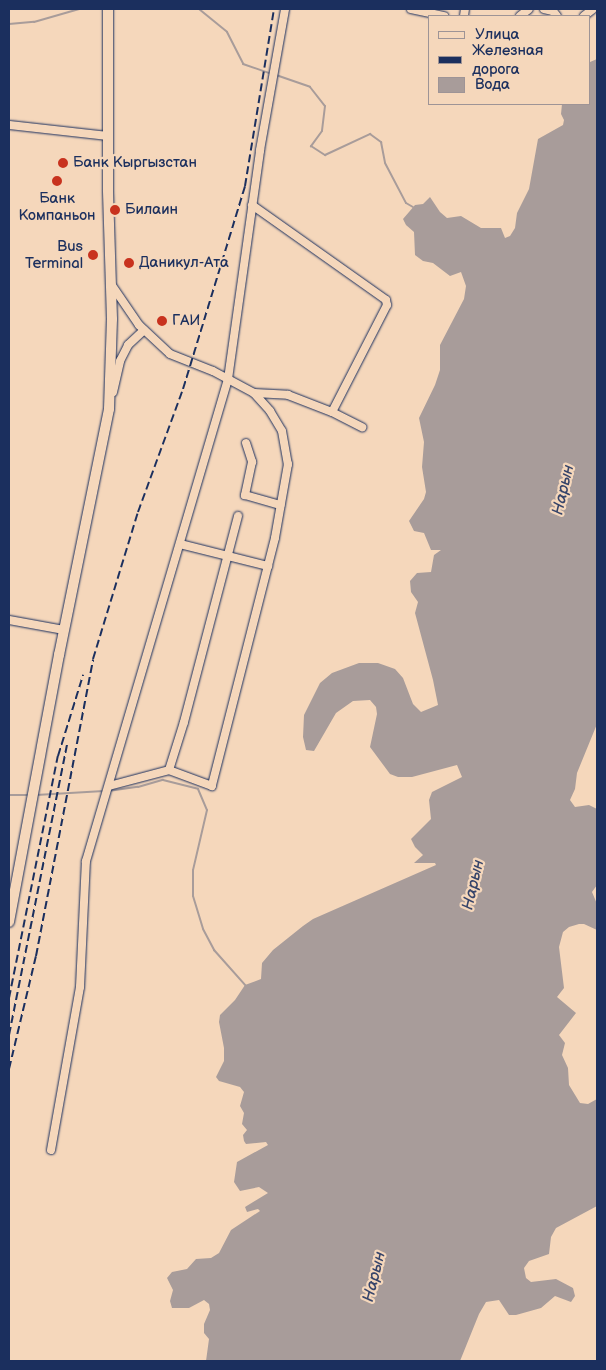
<!DOCTYPE html>
<meta charset="utf-8">
<style>
body{margin:0}
#map{position:relative;width:606px;height:1370px;overflow:hidden;background:#f5d7bb;font-family:"Balsamiq Sans",sans-serif}
div>[style]{position:absolute}
.water>*{inset:0;background:#a89c9a}
.stream>*{height:2px;margin:-1px;padding:0 1px;transform-origin:1px;border-radius:1px;background:#a89c9a}
.roads{filter:drop-shadow(0 0 1px #1b2f5e) drop-shadow(0 0 1px #1b2f5e)}
.minor>*{height:8px;margin:-4px;padding:0 4px;transform-origin:4px;border-radius:4px;background:#f5d7bb}
.major>*{height:10px;margin:-5px;padding:0 5px;transform-origin:5px;border-radius:5px;background:#f5d7bb}
.rail>*{height:2px;margin-top:-1px;transform-origin:0;background:repeating-linear-gradient(90deg,#1b2f5e 0 8px,transparent 0 12px)}
.dots>*{width:14px;height:14px;translate:-50% -50%;box-sizing:border-box;border:2px solid #f5d7bb;border-radius:50%}
span{translate:-50% -50%;white-space:nowrap;text-align:center;line-height:1.15;-webkit-text-stroke:4.5px #f5d7bb;paint-order:stroke}
.poi-label{font-size:15px;color:#1b2f5e}
.left{translate:0 -50%;text-align:left}
.right{translate:-100% -50%;text-align:right}
.water-label{font-size:16px;color:#37456a;font-style:italic}
.frame{position:absolute;inset:0;border:10px solid #1b2f5e;pointer-events:none}
.legend{position:absolute;left:428px;top:15px;width:162px;height:90px;box-sizing:border-box;background:#f5d7bb;border:1px solid #9e9496;margin:0;padding:6px 9px;list-style:none;font-size:15px;color:#1b2f5e}
.legend li{display:flex;align-items:center;gap:10px;height:25px}
.legend b{width:25px;border:1px solid #9e9496}
</style>
<div id="map">
<div class="water">
<div style="clip-path:polygon(597px 59px,597px 724px,577px 773px,575px 789px,570px 800px,575px 807px,589px 805px,597px 809px,597px 885px,592px 892px,597px 904px,597px 930px,584px 924px,579px 924px,569px 927px,563px 932px,559px 947px,564px 988px,557px 997px,576px 1013px,559px 1035px,565px 1043px,562px 1055px,568px 1068px,569px 1085px,580px 1103px,588px 1104px,597px 1099px,597px 1206px,556px 1228px,551px 1237px,549px 1254px,529px 1261px,524px 1268px,526px 1278px,531px 1282px,556px 1279px,573px 1288px,575px 1296px,571px 1302px,555px 1296px,541px 1308px,516px 1315px,509px 1315px,499px 1300px,486px 1302px,479px 1314px,460px 1361px,206px 1361px,209px 1339px,204px 1333px,204px 1324px,210px 1310px,209px 1304px,204px 1300px,189px 1308px,172px 1308px,170px 1301px,173px 1290px,167px 1278px,172px 1272px,187px 1269px,196px 1259px,211px 1258px,219px 1253px,231px 1230px,260px 1211px,258px 1209px,247px 1212px,245px 1207px,268px 1193px,259px 1187px,240px 1191px,234px 1182px,237px 1162px,268px 1145px,266px 1142px,246px 1144px,244px 1141px,243px 1135px,247px 1130px,242px 1124px,244px 1113px,240px 1106px,244px 1092px,240px 1087px,219px 1081px,216px 1077px,224px 1061px,224px 1048px,219px 1022px,220px 1015px,235px 1000px,245px 985px,261px 979px,262px 963px,273px 950px,303px 926px,313px 919px,436px 865px,435px 863px,414px 863px,423px 855px,415px 847px,411px 839px,431px 819px,429px 800px,432px 792px,462px 777px,457px 765px,412px 777px,398px 777px,390px 774px,370px 747px,377px 714px,376px 707px,370px 700px,353px 701px,336px 713px,314px 751px,306px 750px,303px 737px,304px 715px,320px 683px,332px 673px,359px 663px,378px 663px,395px 669px,403px 678px,413px 704px,421px 712px,438px 705px,433px 680px,415px 613px,418px 602px,411px 592px,410px 581px,417px 573px,431px 572px,434px 555px,441px 550px,431px 550px,424px 533px,414px 531px,409px 521px,424px 499px,426px 492px,422px 467px,424px 442px,419px 418px,435px 385px,440px 370px,440px 345px,464px 299px,466px 286px,461px 272px,450px 276px,433px 263px,423px 261px,415px 255px,414px 232px,406px 225px,403px 219px,415px 205px,423px 204px,430px 197px,440px 212px,447px 218px,461px 216px,481px 228px,501px 228px,505px 238px,510px 236px,515px 228px,517px 213px,529px 189px,538px 139px,563px 125px,564px 120px,561px 114px,562px 104px,590px 104px,590px 62px)"></div>
</div>
<div class="stream">
<div style="left:199px;top:9px;width:36px;rotate:39deg"></div>
<div style="left:227px;top:32px;width:36px;rotate:63deg"></div>
<div style="left:243px;top:64px;width:31px;rotate:19deg"></div>
<div style="left:9px;top:24px;width:25px;rotate:-5deg"></div>
<div style="left:34px;top:22px;width:47px;rotate:-16.1deg"></div>
<div style="left:276px;top:75px;width:36px;rotate:19deg"></div>
<div style="left:310px;top:87px;width:24px;rotate:52deg"></div>
<div style="left:325px;top:106px;width:25px;rotate:97deg"></div>
<div style="left:322px;top:131px;width:19px;rotate:126deg"></div>
<div style="left:311px;top:146px;width:17px;rotate:33deg"></div>
<div style="left:325px;top:155px;width:50px;rotate:-25deg"></div>
<div style="left:370px;top:134px;width:14px;rotate:36deg"></div>
<div style="left:381px;top:142px;width:21px;rotate:79deg"></div>
<div style="left:385px;top:163px;width:45px;rotate:62.3deg"></div>
<div style="left:406px;top:203px;width:8px;rotate:30deg"></div>
<div style="left:108px;top:791px;width:30px;rotate:-8deg"></div>
<div style="left:138px;top:787px;width:26px;rotate:-16deg"></div>
<div style="left:163px;top:780px;width:36px;rotate:14deg"></div>
<div style="left:198px;top:789px;width:23px;rotate:67deg"></div>
<div style="left:207px;top:810px;width:62px;rotate:103.1deg"></div>
<div style="left:193px;top:870px;width:26px;rotate:90deg"></div>
<div style="left:193px;top:896px;width:34px;rotate:73deg"></div>
<div style="left:203px;top:929px;width:24px;rotate:62deg"></div>
<div style="left:214px;top:950px;width:50px;rotate:48.3deg"></div>
<div style="left:9px;top:795px;width:20px"></div>
<div style="left:36px;top:795px;width:68px;rotate:-3.4deg"></div>
</div>
<div class="roads">
<div class="minor">
<div style="left:411px;top:9px;width:34px;rotate:12deg"></div>
<div style="left:544px;top:9px;width:9px;rotate:13deg"></div>
<div style="left:553px;top:11px;width:6px;rotate:51deg"></div>
<div style="left:464px;top:16px;width:7px;rotate:-82deg"></div>
<div style="left:520px;top:16px;width:11px;rotate:-38deg"></div>
<div style="left:584px;top:16px;width:11px;rotate:-38deg"></div>
<div style="left:9px;top:125px;width:100px;rotate:6.3deg"></div>
<div style="left:252px;top:205px;width:164px;rotate:35.3deg"></div>
<div style="left:386px;top:300px;width:5px;rotate:79deg"></div>
<div style="left:387px;top:305px;width:120px;rotate:117.2deg"></div>
<div style="left:111px;top:284px;width:50px;rotate:55.7deg"></div>
<div style="left:139px;top:325px;width:42px;rotate:43.1deg"></div>
<div style="left:170px;top:354px;width:46px;rotate:21.6deg"></div>
<div style="left:213px;top:371px;width:47px;rotate:28.2deg"></div>
<div style="left:254px;top:393px;width:24px;rotate:48deg"></div>
<div style="left:270px;top:411px;width:23px;rotate:59deg"></div>
<div style="left:282px;top:431px;width:34px;rotate:80deg"></div>
<div style="left:288px;top:464px;width:75px;rotate:100deg"></div>
<div style="left:275px;top:538px;width:256px;rotate:104.3deg"></div>
<div style="left:212px;top:786px;width:46px;rotate:-159.6deg"></div>
<div style="left:113px;top:392px;width:32px;rotate:-77deg"></div>
<div style="left:120px;top:361px;width:18px;rotate:-63deg"></div>
<div style="left:128px;top:345px;width:22px;rotate:-43deg"></div>
<div style="left:254px;top:393px;width:34px;rotate:3deg"></div>
<div style="left:288px;top:395px;width:47px;rotate:21.1deg"></div>
<div style="left:332px;top:412px;width:34px;rotate:27deg"></div>
<div style="left:246px;top:443px;width:20px;rotate:72deg"></div>
<div style="left:252px;top:462px;width:34px;rotate:102deg"></div>
<div style="left:245px;top:495px;width:37px;rotate:16deg"></div>
<div style="left:180px;top:544px;width:91px;rotate:14deg"></div>
<div style="left:9px;top:620px;width:56px;rotate:10.3deg"></div>
<div style="left:109px;top:786px;width:62px;rotate:-14.9deg"></div>
<div style="left:169px;top:770px;width:50px;rotate:-72.6deg"></div>
<div style="left:184px;top:722px;width:213px;rotate:-75.3deg"></div>
<div style="left:51px;top:1150px;width:166px;rotate:-79.9deg"></div>
<div style="left:80px;top:987px;width:126px;rotate:-87.3deg"></div>
<div style="left:86px;top:861px;width:502px;rotate:-73.58deg"></div>
<div style="left:228px;top:379px;width:231px;rotate:-82deg"></div>
<div style="left:260px;top:150px;width:143px;rotate:-79.9deg"></div>
</div>
<div class="major">
<div style="left:9px;top:922px;width:272px;rotate:-79.4deg"></div>
<div style="left:59px;top:655px;width:251px;rotate:-78.5deg"></div>
<div style="left:109px;top:409px;width:90px;rotate:-88.1deg"></div>
<div style="left:112px;top:319px;width:129px;rotate:-91.8deg"></div>
<div style="left:108px;top:190px;width:181px;rotate:-90deg"></div>
</div>
</div>
<div class="rail">
<div style="left:9px;top:998px;width:247px;rotate:-78.6deg"></div>
<div style="left:58px;top:756px;width:85px;rotate:-72.8deg"></div>
<div style="left:9px;top:1035px;width:296px;rotate:-78.7deg"></div>
<div style="left:9px;top:1069px;width:116px;rotate:-76.6deg"></div>
<div style="left:36px;top:956px;width:302px;rotate:-79.1deg"></div>
<div style="left:93px;top:659px;width:154px;rotate:-73deg"></div>
<div style="left:138px;top:512px;width:131px;rotate:-69.9deg"></div>
<div style="left:183px;top:389px;width:212px;rotate:-73deg"></div>
<div style="left:245px;top:186px;width:179px;rotate:-80.7deg"></div>
</div>
<div class="dots">
<div style="left:63px;top:163px;background:#c8321e"></div>
<div style="left:57px;top:181px;background:#c8321e"></div>
<div style="left:115px;top:210px;background:#c8321e"></div>
<div style="left:93px;top:255px;background:#c8321e"></div>
<div style="left:129px;top:263px;background:#c8321e"></div>
<div style="left:162px;top:321px;background:#c8321e"></div>
</div>
<div class="poi-label">
<span class="left" style="left:73px;top:163px">Банк Кыргызстан</span>
<span style="left:57px;top:207px">Банк<br>Компаньон</span>
<span class="left" style="left:125px;top:210px">Билаин</span>
<span class="right" style="left:83px;top:255px">Bus<br>Terminal</span>
<span class="left" style="left:139px;top:263px">Даникул-Ата</span>
<span class="left" style="left:172px;top:321px">ГАИ</span>
</div>
<div class="water-label">
<span style="left:564px;top:490px;rotate:-77deg">Нарын</span>
<span style="left:474px;top:885px;rotate:-77deg">Нарын</span>
<span style="left:375px;top:1277px;rotate:-76deg">Нарын</span>
</div>
<div class="frame"></div>
<ul class="legend">
<li><b style="height:6px;background:#f5d7bb"></b>Улица</li>
<li><b style="height:6px;background:#1b2f5e"></b>Железная дорога</li>
<li><b style="height:14px;background:#a89c9a"></b>Вода</li>
</ul>
</div>
